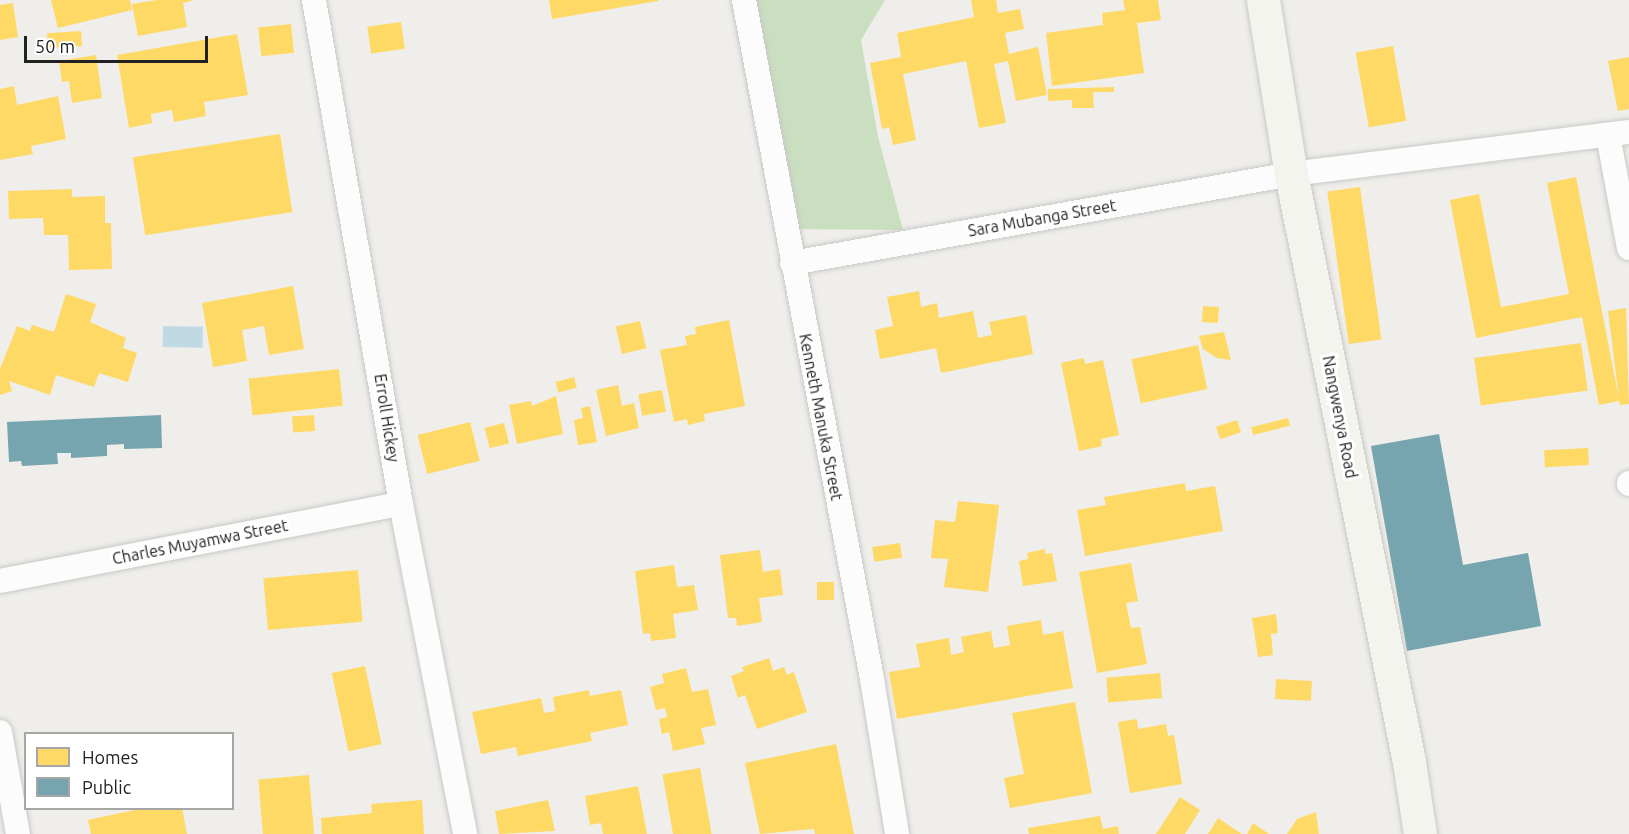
<!DOCTYPE html>
<style>
body{margin:0}
#map{position:relative;width:1629px;height:834px;overflow:hidden;background:#efeeea;font-family:Ubuntu,sans-serif}
div>[style]{position:absolute}
.forest>*{inset:0;background:#cadec0}
.water>*{inset:0;background:#bfdae2;transform-origin:0 0}
.homes>*{inset:0;background:#ffd966;transform-origin:0 0}
.public>*{inset:0;background:#76a5af}
.roads{filter:drop-shadow(0 0 2px #c8c8c6) drop-shadow(0 0 2px #c8c8c6)}
.street>*{height:24px;margin:-12px;padding:0 12px;transform-origin:12px;border-radius:12px;background:#fdfcfc}
.secondary>*{height:33px;margin:-16.5px;padding:0 16.5px;transform-origin:16.5px;border-radius:16.5px;background:#f3f4ed}
span{translate:-50% -50%;white-space:nowrap;text-align:center;line-height:1.15;-webkit-text-stroke:6px #fff;paint-order:stroke}
.street-label{font-size:16px;color:#212121}
.legend{position:absolute;left:24px;top:732px;width:210px;height:78px;box-sizing:border-box;background:#fff;border:2px solid #a6a6a6;margin:0;padding:8px 10px;list-style:none;font-size:18px;color:#212121}
.legend li{display:flex;align-items:center;gap:12px;height:30px}
.legend b{width:30px;border:2px solid #a6a6a6}
.scale{position:absolute;left:24px;top:36px;width:184px;height:27px;box-sizing:border-box;border:3px solid #212121;border-top:0;padding-left:8px;font-size:18px;line-height:21px;white-space:nowrap;color:#212121;-webkit-text-stroke:4px #fff;paint-order:stroke}
</style>
<div id="map">
<div class="forest">
<div style="clip-path:polygon(748px 0,885px 0,861px 40px,878px 137px,903px 230px,788px 229px)"></div>
</div>
<div class="water">
<div style="left:163px;top:326px;width:40px;height:21px;rotate:1deg"></div>
</div>
<div class="homes">
<div style="clip-path:polygon(51px 0,130px 0,132px 10px,58px 28px)"></div>
<div style="clip-path:polygon(157px 0,194px 0,183px 3px,187px 27px,138px 36px,132px 4px)"></div>
<div style="clip-path:polygon(549px 0,658px 0,658px 1px,552px 19px)"></div>
<div style="clip-path:polygon(971px 0,996px 0,998px 13px,1020px 9px,1024px 29px,1005px 33px,1009px 54px,1038px 47px,1047px 95px,1016px 101px,1008px 61px,994px 64px,1006px 123px,979px 128px,966px 61px,903px 74px,916px 140px,893px 145px,889px 127px,882px 129px,870px 63px,901px 57px,897px 33px,974px 17px)"></div>
<div style="clip-path:polygon(1123px 0,1158px 0,1161px 20px,1137px 23px,1144px 73px,1052px 86px,1046px 33px,1103px 25px,1102px 13px,1125px 10px)"></div>
<div style="clip-path:polygon(13px 3px,18px 37px,0 40px,0 5px)"></div>
<div style="left:401px;top:22px;width:27px;height:34px;rotate:82deg"></div>
<div style="left:291px;top:24px;width:29px;height:33px;rotate:84deg"></div>
<div style="left:81px;top:31px;width:15px;height:34px;rotate:86deg"></div>
<div style="clip-path:polygon(237px 34px,248px 95px,204px 102px,206px 116px,174px 122px,172px 110px,151px 114px,152px 123px,129px 128px,117px 55px)"></div>
<div style="left:1393px;top:46px;width:76px;height:38px;rotate:80deg"></div>
<div style="clip-path:polygon(96px 55px,102px 98px,72px 103px,69px 81px,62px 82px,59px 61px)"></div>
<div style="clip-path:polygon(1629px 57px,1629px 109px,1618px 111px,1608px 61px)"></div>
<div style="clip-path:polygon(14px 86px,17px 105px,58px 96px,66px 139px,31px 146px,33px 154px,0 160px,0 89px)"></div>
<div style="clip-path:polygon(1114px 87px,1114px 92px,1093px 92px,1094px 108px,1072px 108px,1072px 100px,1048px 101px,1048px 89px)"></div>
<div style="left:280px;top:134px;width:79px;height:149px;rotate:81deg"></div>
<div style="clip-path:polygon(1576px 177px,1619px 399px,1608px 311px,1626px 308px,1629px 404px,1620px 405px,1619px 401px,1599px 405px,1582px 317px,1476px 338px,1450px 200px,1479px 194px,1501px 307px,1569px 294px,1547px 183px)"></div>
<div style="left:1360px;top:187px;width:154px;height:33px;rotate:82deg"></div>
<div style="clip-path:polygon(72px 189px,72px 197px,105px 196px,105px 223px,111px 223px,112px 269px,69px 270px,68px 235px,44px 235px,43px 218px,9px 219px,8px 191px)"></div>
<div style="clip-path:polygon(293px 286px,304px 349px,269px 355px,264px 326px,242px 330px,247px 361px,213px 367px,202px 303px)"></div>
<div style="clip-path:polygon(919px 291px,921px 307px,937px 303px,939px 318px,973px 311px,978px 338px,992px 335px,989px 322px,1026px 315px,1033px 354px,941px 373px,936px 348px,880px 359px,875px 330px,893px 326px,887px 297px)"></div>
<div style="clip-path:polygon(66px 294px,96px 304px,90px 322px,126px 338px,123px 348px,137px 353px,128px 382px,99px 373px,94px 387px,56px 375px,50px 395px,9px 381px,12px 391px,0 395px,0 369px,17px 326px,30px 331px,32px 325px,54px 332px)"></div>
<div style="left:1203px;top:306px;width:16px;height:16px;rotate:4deg"></div>
<div style="clip-path:polygon(729px 320px,745px 406px,704px 414px,705px 421px,688px 425px,687px 419px,674px 422px,660px 350px,687px 345px,685px 336px,696px 334px,695px 327px)"></div>
<div style="left:640px;top:321px;width:28px;height:25px;rotate:77deg"></div>
<div style="clip-path:polygon(1224px 332px,1231px 360px,1217px 358px,1203px 349px,1199px 336px)"></div>
<div style="left:1581px;top:343px;width:48px;height:108px;rotate:82deg"></div>
<div style="left:1198px;top:345px;width:45px;height:68px;rotate:78deg"></div>
<div style="clip-path:polygon(1084px 358px,1085px 364px,1103px 360px,1119px 435px,1101px 439px,1102px 446px,1079px 451px,1061px 363px)"></div>
<div style="left:339px;top:369px;width:37px;height:91px;rotate:84deg"></div>
<div style="left:574px;top:377px;width:11px;height:19px;rotate:75deg"></div>
<div style="clip-path:polygon(618px 385px,622px 406px,634px 403px,639px 428px,606px 436px,596px 390px)"></div>
<div style="left:662px;top:390px;width:22px;height:24px;rotate:80deg"></div>
<div style="clip-path:polygon(556px 396px,563px 434px,517px 444px,509px 405px,531px 401px,532px 406px)"></div>
<div style="clip-path:polygon(590px 406px,597px 442px,578px 445px,574px 420px,583px 418px,581px 408px)"></div>
<div style="left:314px;top:415px;width:16px;height:22px;rotate:86deg"></div>
<div style="left:1288px;top:418px;width:8px;height:38px;rotate:76deg"></div>
<div style="left:1237px;top:420px;width:13px;height:22px;rotate:72deg"></div>
<div style="left:470px;top:422px;width:40px;height:54px;rotate:76deg"></div>
<div style="left:504px;top:423px;width:21px;height:20px;rotate:76deg"></div>
<div style="left:1588px;top:448px;width:17px;height:44px;rotate:87deg"></div>
<div style="clip-path:polygon(1185px 483px,1186px 491px,1215px 486px,1223px 531px,1085px 556px,1077px 510px,1106px 505px,1104px 497px)"></div>
<div style="clip-path:polygon(958px 501px,999px 505px,988px 592px,944px 587px,948px 559px,931px 558px,935px 520px,955px 522px)"></div>
<div style="left:900px;top:543px;width:15px;height:28px;rotate:82deg"></div>
<div style="clip-path:polygon(1045px 549px,1045px 554px,1052px 553px,1057px 581px,1023px 586px,1019px 561px,1028px 559px,1027px 553px)"></div>
<div style="clip-path:polygon(760px 550px,763px 572px,780px 569px,783px 595px,759px 598px,762px 622px,737px 626px,736px 618px,728px 618px,720px 555px)"></div>
<div style="clip-path:polygon(1131px 563px,1138px 601px,1126px 603px,1131px 628px,1140px 627px,1147px 664px,1097px 673px,1079px 572px)"></div>
<div style="clip-path:polygon(674px 565px,677px 587px,694px 585px,698px 610px,673px 614px,676px 638px,651px 641px,650px 633px,643px 634px,635px 571px)"></div>
<div style="left:358px;top:570px;width:52px;height:95px;rotate:85deg"></div>
<div style="left:817px;top:582px;width:17px;height:18px"></div>
<div style="clip-path:polygon(1276px 614px,1278px 633px,1271px 634px,1273px 655px,1258px 657px,1252px 618px)"></div>
<div style="clip-path:polygon(1041px 620px,1043px 635px,1063px 631px,1073px 688px,897px 719px,889px 672px,920px 667px,916px 644px,949px 638px,951px 655px,964px 652px,961px 637px,991px 631px,994px 648px,1010px 645px,1007px 626px)"></div>
<div style="clip-path:polygon(769px 658px,773px 671px,784px 667px,787px 675px,794px 672px,807px 712px,757px 729px,745px 695px,738px 698px,731px 676px,744px 671px,742px 667px)"></div>
<div style="left:365px;top:666px;width:80px;height:34px;rotate:78deg"></div>
<div style="clip-path:polygon(686px 668px,692px 692px,708px 689px,716px 725px,701px 728px,705px 744px,673px 751px,669px 732px,662px 734px,659px 719px,667px 717px,665px 708px,656px 710px,650px 687px,664px 683px,662px 674px)"></div>
<div style="left:1160px;top:673px;width:25px;height:54px;rotate:85deg"></div>
<div style="left:1276px;top:679px;width:36px;height:20px;rotate:3deg"></div>
<div style="clip-path:polygon(589px 690px,590px 696px,621px 690px,628px 725px,590px 733px,592px 741px,518px 756px,516px 747px,481px 754px,472px 712px,541px 698px,544px 713px,555px 711px,553px 697px)"></div>
<div style="clip-path:polygon(1075px 702px,1092px 793px,1010px 808px,1004px 778px,1024px 774px,1012px 713px)"></div>
<div style="clip-path:polygon(1137px 719px,1138px 729px,1166px 724px,1168px 736px,1174px 735px,1182px 784px,1130px 793px,1118px 722px)"></div>
<div style="clip-path:polygon(836px 744px,854px 834px,815px 834px,814px 829px,760px 834px,745px 763px)"></div>
<div style="left:700px;top:768px;width:67px;height:38px;rotate:80deg"></div>
<div style="left:309px;top:775px;width:59px;height:51px;rotate:85deg"></div>
<div style="clip-path:polygon(638px 786px,647px 834px,603px 834px,601px 823px,590px 825px,585px 796px)"></div>
<div style="clip-path:polygon(1180px 797px,1200px 810px,1185px 834px,1156px 834px)"></div>
<div style="clip-path:polygon(422px 800px,424px 834px,322px 834px,321px 818px,372px 813px,371px 804px)"></div>
<div style="clip-path:polygon(548px 800px,555px 831px,499px 834px,495px 811px)"></div>
<div style="clip-path:polygon(144px 808px,182px 808px,187px 834px,91px 834px,88px 820px)"></div>
<div style="clip-path:polygon(1316px 812px,1319px 834px,1287px 834px,1297px 819px)"></div>
<div style="clip-path:polygon(1100px 816px,1103px 829px,1118px 826px,1119px 834px,1029px 834px,1028px 828px)"></div>
<div style="clip-path:polygon(1218px 818px,1242px 834px,1208px 834px)"></div>
<div style="clip-path:polygon(1253px 823px,1269px 834px,1247px 834px)"></div>
</div>
<div class="public">
<div style="clip-path:polygon(161px 415px,162px 448px,124px 449px,124px 444px,107px 445px,107px 456px,71px 458px,71px 453px,57px 453px,58px 464px,22px 466px,21px 461px,9px 462px,7px 422px)"></div>
<div style="clip-path:polygon(1439px 434px,1463px 565px,1528px 553px,1541px 626px,1407px 651px,1371px 446px)"></div>
</div>
<div class="roads">
<div class="street">
<div style="left:314px;top:0;width:511px;rotate:80.21deg"></div>
<div style="left:401px;top:504px;width:336px;rotate:79deg"></div>
<div style="left:744px;top:0;width:691px;rotate:79.32deg"></div>
<div style="left:872px;top:679px;width:157px;rotate:80.8deg"></div>
<div style="left:1608px;top:135px;width:115px;rotate:79.5deg"></div>
<div style="left:792px;top:263px;width:507px;rotate:-10.11deg"></div>
<div style="left:1291px;top:174px;width:341px;rotate:-7.1deg"></div>
<div style="left:1629px;top:483px;width:1px;rotate:90deg"></div>
<div style="left:0;top:581px;width:408px;rotate:-10.9deg"></div>
<div style="left:0;top:732px;width:104px;rotate:80deg"></div>
</div>
<div class="secondary">
<div style="left:1263px;top:0;width:176px;rotate:80.9deg"></div>
<div style="left:1291px;top:174px;width:600px;rotate:78.65deg"></div>
<div style="left:1409px;top:762px;width:73px;rotate:81.3deg"></div>
</div>
</div>
<div class="street-label">
<span style="left:1042px;top:218px;rotate:-10deg">Sara Mubanga Street</span>
<span style="left:821px;top:417px;rotate:79deg">Kenneth Manuka Street</span>
<span style="left:1340px;top:417px;rotate:79deg">Nangwenya Road</span>
<span style="left:387px;top:418px;rotate:81deg">Erroll Hickey</span>
<span style="left:200px;top:542px;rotate:-11deg">Charles Muyamwa Street</span>
</div>
<ul class="legend">
<li><b style="height:16px;background:#ffd966"></b>Homes</li>
<li><b style="height:16px;background:#76a5af"></b>Public</li>
</ul>
<div class="scale">50 m</div>
</div>
